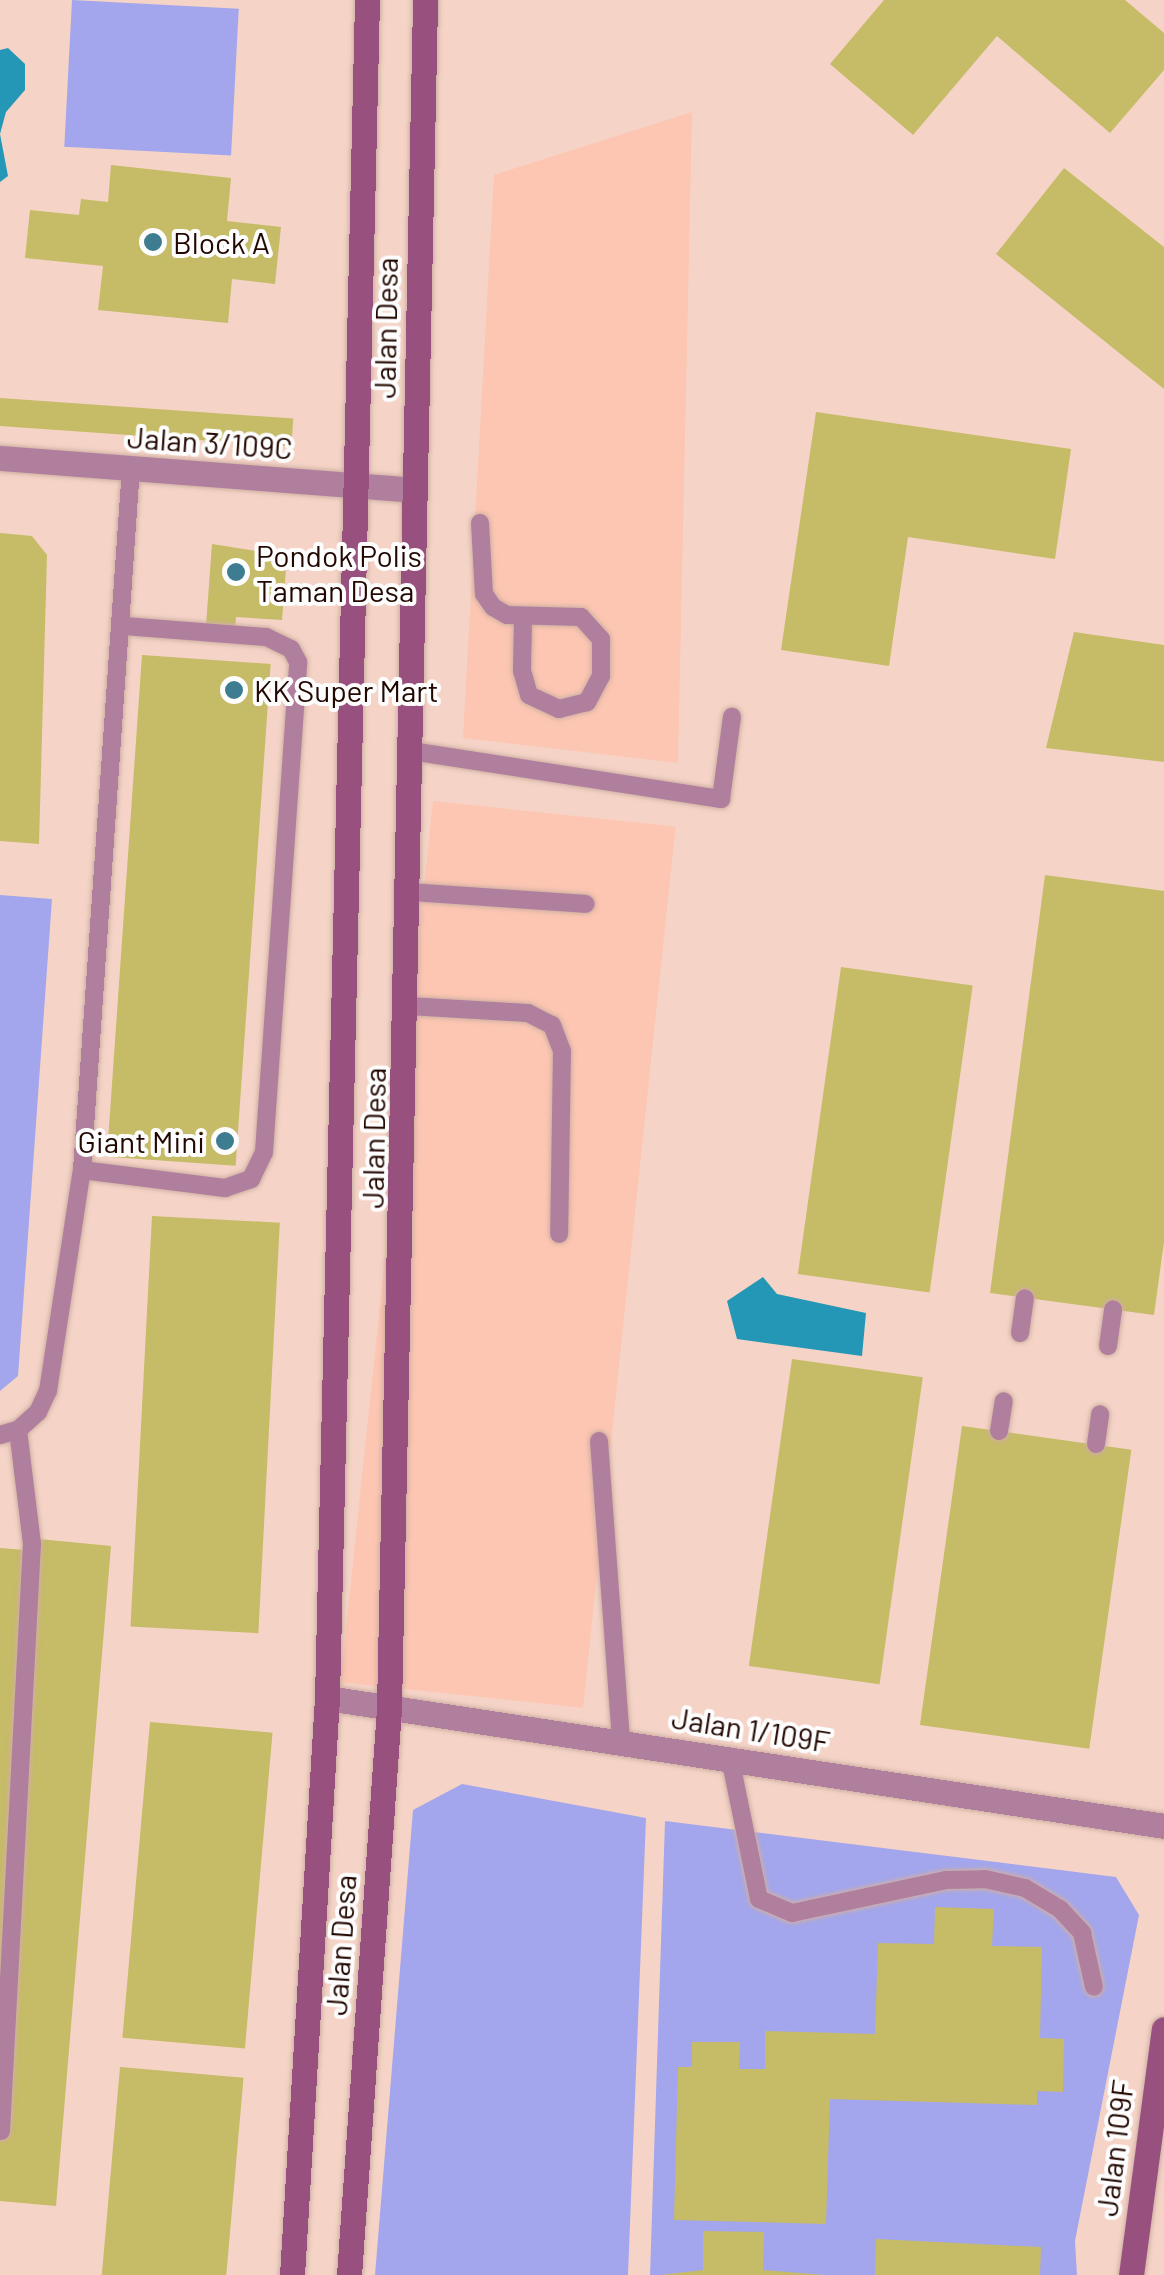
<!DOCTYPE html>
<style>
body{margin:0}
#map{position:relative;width:1164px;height:2275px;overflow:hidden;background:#f5d4c7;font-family:Barlow,sans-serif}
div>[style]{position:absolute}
.built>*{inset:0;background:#fcc6b2;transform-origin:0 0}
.green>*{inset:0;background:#a3a6ec;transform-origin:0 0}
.water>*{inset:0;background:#2497b7}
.building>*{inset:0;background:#c6bb67;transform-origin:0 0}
.roads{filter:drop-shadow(0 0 2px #cfafa3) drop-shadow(0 0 2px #cfafa3)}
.lane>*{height:18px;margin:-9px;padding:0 9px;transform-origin:9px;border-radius:9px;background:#b17f9e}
.street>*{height:25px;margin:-12.5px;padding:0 12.5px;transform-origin:12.5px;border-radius:12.5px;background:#b17f9e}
.secondary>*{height:25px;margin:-12.5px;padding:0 12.5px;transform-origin:12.5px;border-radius:12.5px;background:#98507f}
.dots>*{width:28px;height:28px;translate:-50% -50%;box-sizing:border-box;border:5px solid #fdfdfd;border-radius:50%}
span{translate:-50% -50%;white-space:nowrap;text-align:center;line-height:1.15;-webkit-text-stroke:8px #fdfdfd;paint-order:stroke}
.poi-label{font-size:30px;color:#220700}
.left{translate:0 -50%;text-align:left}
.right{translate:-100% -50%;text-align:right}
.street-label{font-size:30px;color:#220700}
</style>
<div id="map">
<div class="built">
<div style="clip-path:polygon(692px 112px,678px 763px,463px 738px,494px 175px)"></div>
<div style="left:433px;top:801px;width:244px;height:886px;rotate:6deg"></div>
</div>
<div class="green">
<div style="left:72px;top:0;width:167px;height:147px;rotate:3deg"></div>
<div style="clip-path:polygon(0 895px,52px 899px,18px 1376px,0 1391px)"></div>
<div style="clip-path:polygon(462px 1784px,646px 1818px,628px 2275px,375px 2275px,413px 1810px)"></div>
<div style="clip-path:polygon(665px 1821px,1116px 1877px,1139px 1915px,1075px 2241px,1077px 2275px,650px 2275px)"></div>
</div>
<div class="water">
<div style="clip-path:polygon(8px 48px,25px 64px,25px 90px,6px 112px,0 134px,8px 176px,0 182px,0 50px)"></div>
<div style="clip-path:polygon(763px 1277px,777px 1294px,866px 1313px,862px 1356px,737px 1339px,727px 1301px)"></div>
</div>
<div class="building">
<div style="clip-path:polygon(884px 0,1125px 0,1164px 33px,1164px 70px,1110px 133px,997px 36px,913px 135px,830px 64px)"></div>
<div style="clip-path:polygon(111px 165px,231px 178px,227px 221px,281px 227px,275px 284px,232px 279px,228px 323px,98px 310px,103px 266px,25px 258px,30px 210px,79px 215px,81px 199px,108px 202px)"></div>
<div style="clip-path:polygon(1064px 168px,1164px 247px,1164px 389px,996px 254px)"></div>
<div style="left:0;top:398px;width:294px;height:28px;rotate:4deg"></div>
<div style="clip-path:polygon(816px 412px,1071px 449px,1055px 559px,908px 537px,889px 666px,781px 650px)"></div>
<div style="clip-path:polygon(0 533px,32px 536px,47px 555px,39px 844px,0 841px)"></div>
<div style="clip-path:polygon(212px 544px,287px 556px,282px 620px,236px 617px,235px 628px,206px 625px)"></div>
<div style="clip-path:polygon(1074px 632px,1164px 645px,1164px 762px,1046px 748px)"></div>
<div style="left:142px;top:655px;width:129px;height:503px;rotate:4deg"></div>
<div style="clip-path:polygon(1045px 875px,1164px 891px,1164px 1242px,1154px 1315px,990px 1293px)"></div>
<div style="left:841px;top:967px;width:133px;height:310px;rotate:8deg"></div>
<div style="left:152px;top:1216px;width:128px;height:411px;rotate:3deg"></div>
<div style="left:792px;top:1359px;width:132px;height:310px;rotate:8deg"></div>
<div style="left:962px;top:1426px;width:171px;height:302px;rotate:8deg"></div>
<div style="clip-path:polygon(39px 1539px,111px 1546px,56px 2206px,0 2201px,0 1548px,38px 1551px)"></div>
<div style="left:150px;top:1722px;width:123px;height:317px;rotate:5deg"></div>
<div style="clip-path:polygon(935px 1907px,994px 1909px,992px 1946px,1042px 1947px,1040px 2038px,1064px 2039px,1063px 2092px,1037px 2091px,1037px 2105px,830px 2099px,826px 2224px,674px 2220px,678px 2067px,692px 2067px,692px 2042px,740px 2042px,739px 2069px,765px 2069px,765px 2031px,875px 2034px,878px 1943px,934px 1944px)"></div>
<div style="left:120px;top:2067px;width:124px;height:209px;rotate:5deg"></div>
<div style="clip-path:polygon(703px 2231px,764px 2232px,763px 2270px,825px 2275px,660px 2275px,703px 2270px)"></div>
<div style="clip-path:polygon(876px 2239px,1041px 2247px,1040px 2275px,875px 2275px)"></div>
</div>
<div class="roads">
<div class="lane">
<div style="left:480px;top:523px;width:71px;rotate:86.8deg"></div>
<div style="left:484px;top:594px;width:16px;rotate:55deg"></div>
<div style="left:493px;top:607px;width:16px;rotate:30deg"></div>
<div style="left:507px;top:615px;width:74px;rotate:1.5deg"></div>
<div style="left:581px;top:617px;width:30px;rotate:48deg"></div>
<div style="left:601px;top:639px;width:37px;rotate:90deg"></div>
<div style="left:601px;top:676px;width:30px;rotate:118deg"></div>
<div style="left:587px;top:702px;width:29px;rotate:166deg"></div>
<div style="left:559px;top:709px;width:33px;rotate:-155deg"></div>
<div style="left:529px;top:695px;width:25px;rotate:-106deg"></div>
<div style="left:522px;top:671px;width:54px;rotate:-88.9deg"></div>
<div style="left:411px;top:751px;width:314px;rotate:8.8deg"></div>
<div style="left:721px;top:799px;width:83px;rotate:-82.4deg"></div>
<div style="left:410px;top:892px;width:176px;rotate:3.9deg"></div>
<div style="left:408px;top:1006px;width:120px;rotate:3.3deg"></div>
<div style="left:528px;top:1013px;width:27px;rotate:27deg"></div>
<div style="left:552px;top:1025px;width:28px;rotate:69deg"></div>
<div style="left:562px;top:1051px;width:183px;rotate:90.9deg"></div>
<div style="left:82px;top:1170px;width:144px;rotate:7.2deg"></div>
<div style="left:225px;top:1188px;width:28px;rotate:-19deg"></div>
<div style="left:251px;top:1179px;width:30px;rotate:-64deg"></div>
<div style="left:264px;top:1152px;width:491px;rotate:-86deg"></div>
<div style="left:298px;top:662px;width:15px;rotate:-118deg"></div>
<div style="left:291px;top:649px;width:28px;rotate:-154deg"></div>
<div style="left:266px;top:637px;width:143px;rotate:-175.6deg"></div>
<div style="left:1020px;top:1333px;width:35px;rotate:-82deg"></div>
<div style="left:1108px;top:1346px;width:37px;rotate:-82deg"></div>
<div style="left:999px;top:1431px;width:30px;rotate:-81deg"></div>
<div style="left:0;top:1435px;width:19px;rotate:-16deg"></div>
<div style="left:18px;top:1430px;width:27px;rotate:-42deg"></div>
<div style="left:38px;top:1412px;width:23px;rotate:-65deg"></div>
<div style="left:48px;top:1391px;width:224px;rotate:-81.3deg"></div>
<div style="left:82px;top:1170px;width:704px;rotate:-86.01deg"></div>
<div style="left:599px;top:1441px;width:302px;rotate:85.8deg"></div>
<div style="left:1096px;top:1444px;width:30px;rotate:-82deg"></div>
<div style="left:730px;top:1758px;width:144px;rotate:78.4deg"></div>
<div style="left:759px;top:1899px;width:36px;rotate:23deg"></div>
<div style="left:792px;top:1913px;width:157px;rotate:-12.1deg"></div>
<div style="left:946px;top:1880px;width:39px;rotate:-1deg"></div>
<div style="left:985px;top:1879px;width:41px;rotate:12.7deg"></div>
<div style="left:1025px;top:1888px;width:41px;rotate:31deg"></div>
<div style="left:1060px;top:1909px;width:33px;rotate:47deg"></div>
<div style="left:1082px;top:1933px;width:55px;rotate:77.5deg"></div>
<div style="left:1px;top:2131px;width:588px;rotate:-86.98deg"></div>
<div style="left:32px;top:1544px;width:115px;rotate:-97deg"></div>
</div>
<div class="street">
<div style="left:0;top:458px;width:415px;rotate:4.4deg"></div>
<div style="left:327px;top:1698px;width:847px;rotate:8.69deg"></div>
</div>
<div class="secondary">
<div style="left:292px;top:2275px;width:578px;rotate:-86.53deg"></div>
<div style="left:327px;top:1698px;width:1698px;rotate:-88.65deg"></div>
<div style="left:349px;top:2275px;width:568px;rotate:-85.96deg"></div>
<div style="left:389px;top:1708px;width:1708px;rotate:-88.79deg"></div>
<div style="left:1131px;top:2275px;width:248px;rotate:-82.4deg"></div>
</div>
</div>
<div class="dots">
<div style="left:153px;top:242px;background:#3d7c91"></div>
<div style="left:236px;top:572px;background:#3d7c91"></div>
<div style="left:234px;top:690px;background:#3d7c91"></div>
<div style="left:225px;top:1141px;background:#3d7c91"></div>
</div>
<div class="poi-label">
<span class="left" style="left:173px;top:242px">Block A</span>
<span class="left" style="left:256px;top:572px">Pondok Polis<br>Taman Desa</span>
<span class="left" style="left:254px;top:690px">KK Super Mart</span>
<span class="right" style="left:205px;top:1141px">Giant Mini</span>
</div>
<div class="street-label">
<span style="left:385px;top:328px;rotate:-89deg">Jalan Desa</span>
<span style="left:210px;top:442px;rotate:4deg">Jalan 3/109C</span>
<span style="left:373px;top:1138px;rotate:-89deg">Jalan Desa</span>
<span style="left:751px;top:1729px;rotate:9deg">Jalan 1/109F</span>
<span style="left:340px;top:1945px;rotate:-86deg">Jalan Desa</span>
<span style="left:1114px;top:2148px;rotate:-83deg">Jalan 109F</span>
</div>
</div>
